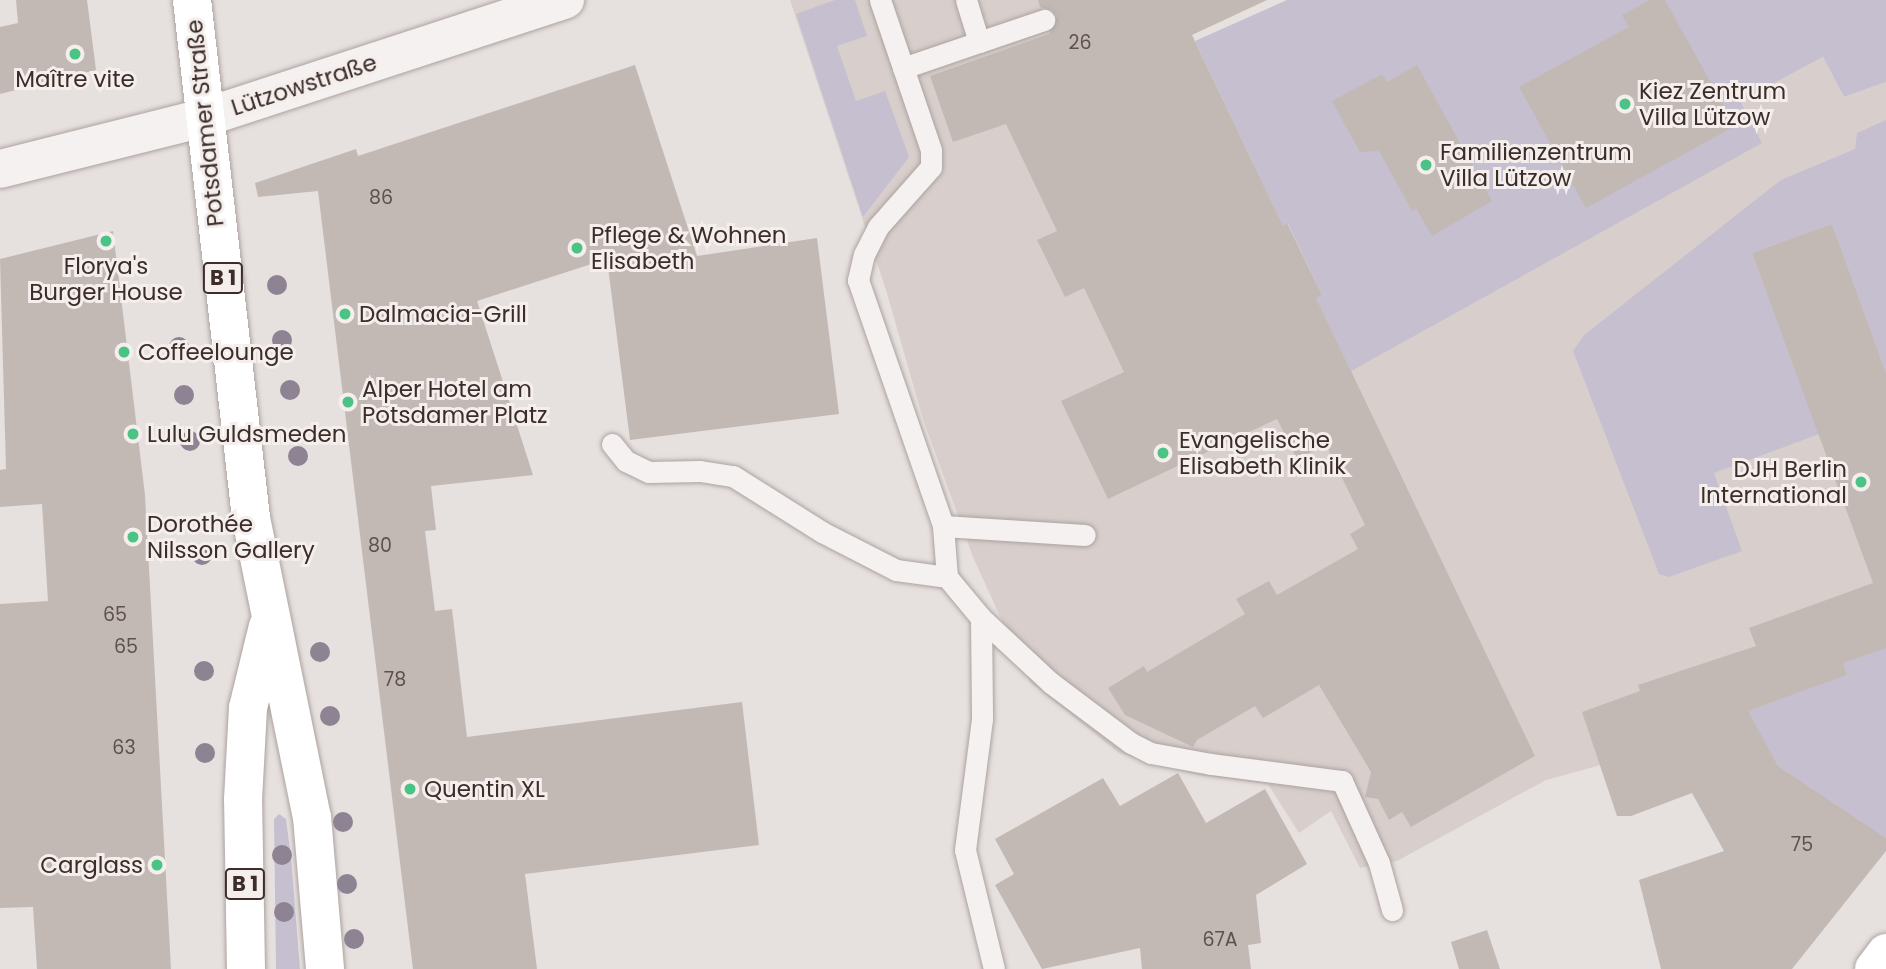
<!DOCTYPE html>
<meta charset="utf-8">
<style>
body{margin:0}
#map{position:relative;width:1886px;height:969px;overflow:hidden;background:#e6e0de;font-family:Poppins,sans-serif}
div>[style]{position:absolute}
.built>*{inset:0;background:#d8cfcc}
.green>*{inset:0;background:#c5bfcf}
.building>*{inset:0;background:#c2b9b5}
.roads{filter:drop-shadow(0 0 2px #aca3a0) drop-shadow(0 0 2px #aca3a0)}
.service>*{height:21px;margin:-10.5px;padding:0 10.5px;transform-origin:10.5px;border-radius:10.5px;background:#f5f1f0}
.minor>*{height:38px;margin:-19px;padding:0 19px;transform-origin:19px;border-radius:19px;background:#f5f1f0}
.tertiary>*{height:38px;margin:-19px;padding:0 19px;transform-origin:19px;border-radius:19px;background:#f5f1f0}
.secondary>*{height:38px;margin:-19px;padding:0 19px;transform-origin:19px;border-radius:19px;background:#fff}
.primary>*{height:38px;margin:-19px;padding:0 19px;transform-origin:19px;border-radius:19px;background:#fff}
.trees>*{width:20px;height:20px;margin:-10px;border-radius:50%;background:#8d8393}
.dots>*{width:19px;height:19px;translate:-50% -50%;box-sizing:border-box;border:4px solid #f4eeed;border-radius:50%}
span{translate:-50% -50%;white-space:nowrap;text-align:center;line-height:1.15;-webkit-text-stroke:6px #f4eeed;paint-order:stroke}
.number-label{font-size:19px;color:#5e504b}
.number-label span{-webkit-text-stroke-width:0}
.shield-label span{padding:2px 5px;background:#f4eeed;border:2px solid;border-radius:5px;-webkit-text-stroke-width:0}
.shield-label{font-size:21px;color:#3c2d28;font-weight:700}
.poi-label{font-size:23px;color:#3c2d28}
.left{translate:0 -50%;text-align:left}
.right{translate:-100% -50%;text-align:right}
.street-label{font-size:23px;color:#3c2d28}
</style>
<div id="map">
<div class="built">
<div style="clip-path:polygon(790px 0,1175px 0,1283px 225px,1287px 223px,1322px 295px,1317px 297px,1761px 142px,1739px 101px,1823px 57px,1844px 97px,1886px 82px,1886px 838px,1667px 747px,1546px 780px,1397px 861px,1360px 868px,1331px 811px,1299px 833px,1268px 784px,1198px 775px,1119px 753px,1030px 682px,973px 557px,923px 419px,886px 290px)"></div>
</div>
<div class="green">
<div style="clip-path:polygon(835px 0,855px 0,867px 36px,837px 46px,856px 101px,885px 91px,909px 157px,863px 217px,796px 14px)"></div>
<div style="clip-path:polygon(1287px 0,1886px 0,1886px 82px,1844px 97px,1823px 57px,1740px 101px,1762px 143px,1351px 371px,1316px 298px,1322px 295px,1288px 224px,1283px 226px,1195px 41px)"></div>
<div style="clip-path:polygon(1886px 120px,1886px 373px,1832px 224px,1752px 253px,1819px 434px,1714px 473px,1742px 551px,1669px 577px,1659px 574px,1573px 351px,1584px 335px,1781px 180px,1855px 149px,1857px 133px)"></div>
<div style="clip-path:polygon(1886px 647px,1886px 838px,1778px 766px,1747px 711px,1847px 675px,1843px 663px)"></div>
<div style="clip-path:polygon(279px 814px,286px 819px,291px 858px,300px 969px,276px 969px,274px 819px)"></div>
</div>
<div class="building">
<div style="clip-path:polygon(16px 0,87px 0,96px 70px,0 94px,0 27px,18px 23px)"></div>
<div style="clip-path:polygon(1038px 0,1267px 0,1192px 35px,1283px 226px,1287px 223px,1322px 295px,1316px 298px,1351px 371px,1535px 756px,1411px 827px,1402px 812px,1389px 820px,1378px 799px,1365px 797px,1371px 772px,1319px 685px,1263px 718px,1255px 706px,1197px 740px,1193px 747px,1125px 715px,1108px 688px,1144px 666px,1147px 672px,1245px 614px,1236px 599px,1269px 581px,1277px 595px,1358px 549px,1350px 534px,1365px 525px,1326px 445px,1297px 459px,1277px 419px,1108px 499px,1061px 401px,1124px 372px,1084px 288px,1065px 297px,1037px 240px,1057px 231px,1006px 124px,953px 142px,930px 76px,1049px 34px,1057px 16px,1052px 10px,1040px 7px)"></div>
<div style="clip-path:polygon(1650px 0,1665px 0,1735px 126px,1586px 208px,1519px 87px,1629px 27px,1622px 15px)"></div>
<div style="clip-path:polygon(635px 65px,697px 256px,817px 238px,839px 414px,630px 440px,607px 259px,477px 301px,533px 475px,431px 486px,436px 530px,425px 531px,435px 611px,452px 609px,467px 737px,742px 702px,759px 845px,525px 874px,537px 969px,413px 969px,318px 191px,258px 197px,255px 183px,356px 149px,358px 156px)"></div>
<div style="clip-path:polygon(1417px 65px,1492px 201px,1432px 236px,1416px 208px,1412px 211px,1379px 151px,1360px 152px,1332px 101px,1382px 74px,1387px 82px)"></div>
<div style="clip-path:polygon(1832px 224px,1886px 373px,1886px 648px,1843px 663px,1847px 675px,1748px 711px,1778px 766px,1886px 838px,1886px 851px,1792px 969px,1661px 969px,1639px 880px,1724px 851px,1692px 793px,1631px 816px,1617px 816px,1582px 712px,1640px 691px,1638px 685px,1756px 646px,1749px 628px,1873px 583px,1752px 253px)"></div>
<div style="clip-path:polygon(113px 231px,145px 495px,171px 969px,37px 969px,33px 907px,0 908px,0 604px,48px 601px,42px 504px,0 507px,0 470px,6px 469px,0 259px)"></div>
<div style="clip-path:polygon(1178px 773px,1206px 823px,1265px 789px,1307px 864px,1256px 895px,1261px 943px,1248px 945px,1251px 969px,1142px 969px,1140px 948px,1042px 969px,995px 885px,1014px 874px,995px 839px,1103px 778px,1120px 806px)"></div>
<div style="clip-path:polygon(1487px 930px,1500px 969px,1459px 969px,1451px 942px)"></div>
</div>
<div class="roads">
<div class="service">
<div style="left:880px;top:0;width:158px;rotate:71.2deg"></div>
<div style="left:931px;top:150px;width:17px;rotate:90deg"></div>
<div style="left:931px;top:167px;width:80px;rotate:131.5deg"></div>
<div style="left:878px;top:227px;width:30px;rotate:117deg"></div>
<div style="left:864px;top:254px;width:27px;rotate:103deg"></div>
<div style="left:858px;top:280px;width:260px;rotate:70.9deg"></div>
<div style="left:943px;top:526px;width:51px;rotate:85.5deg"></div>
<div style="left:947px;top:577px;width:53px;rotate:50.3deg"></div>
<div style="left:981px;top:618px;width:96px;rotate:42.9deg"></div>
<div style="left:1051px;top:683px;width:100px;rotate:36.9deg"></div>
<div style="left:1131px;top:743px;width:22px;rotate:27deg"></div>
<div style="left:1151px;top:753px;width:61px;rotate:10.4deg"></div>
<div style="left:1211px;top:764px;width:132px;rotate:7.4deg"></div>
<div style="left:1342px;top:781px;width:90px;rotate:65.7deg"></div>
<div style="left:1379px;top:863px;width:49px;rotate:74.5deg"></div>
<div style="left:979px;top:42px;width:69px;rotate:-18.7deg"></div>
<div style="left:903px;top:68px;width:80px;rotate:-18.9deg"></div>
<div style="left:979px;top:42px;width:44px;rotate:-107.2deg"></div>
<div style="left:612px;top:444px;width:22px;rotate:51deg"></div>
<div style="left:626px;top:461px;width:25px;rotate:26deg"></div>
<div style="left:649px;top:472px;width:51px;rotate:-1.1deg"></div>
<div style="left:700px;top:471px;width:33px;rotate:9deg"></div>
<div style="left:733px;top:476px;width:105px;rotate:32.2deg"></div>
<div style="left:822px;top:532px;width:83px;rotate:27.2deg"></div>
<div style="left:896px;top:570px;width:51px;rotate:7.8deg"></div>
<div style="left:943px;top:526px;width:142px;rotate:3.6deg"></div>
<div style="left:981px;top:618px;width:101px;rotate:89.4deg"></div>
<div style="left:982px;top:719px;width:132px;rotate:97.4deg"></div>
<div style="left:965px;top:850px;width:122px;rotate:76.3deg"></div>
</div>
<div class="minor">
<div style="left:0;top:169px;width:209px;rotate:-14.1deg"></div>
</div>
<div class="tertiary">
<div style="left:203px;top:118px;width:381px;rotate:-18.1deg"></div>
</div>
<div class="secondary">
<div style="left:1874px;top:969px;width:20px;rotate:-53deg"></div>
</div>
<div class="primary">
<div style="left:192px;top:0;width:521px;rotate:83.5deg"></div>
<div style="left:251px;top:518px;width:305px;rotate:78.5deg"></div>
<div style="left:312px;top:817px;width:153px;rotate:85.1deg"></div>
<div style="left:246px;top:969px;width:169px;rotate:-91deg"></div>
<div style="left:243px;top:800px;width:92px;rotate:-86.9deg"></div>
<div style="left:248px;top:708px;width:84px;rotate:-76.3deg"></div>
</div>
</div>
<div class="trees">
<div style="left:277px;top:285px"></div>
<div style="left:282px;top:340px"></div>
<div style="left:179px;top:347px"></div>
<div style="left:290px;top:390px"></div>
<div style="left:184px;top:395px"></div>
<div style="left:190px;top:441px"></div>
<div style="left:298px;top:456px"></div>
<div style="left:202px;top:555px"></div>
<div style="left:320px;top:652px"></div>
<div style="left:204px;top:671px"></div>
<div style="left:330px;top:716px"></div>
<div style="left:205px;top:753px"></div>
<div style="left:343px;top:822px"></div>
<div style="left:282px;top:855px"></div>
<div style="left:347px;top:884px"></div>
<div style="left:284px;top:912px"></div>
<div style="left:354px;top:939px"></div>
</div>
<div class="dots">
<div style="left:75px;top:54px;background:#4bc384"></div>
<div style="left:1625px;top:104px;background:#4bc384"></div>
<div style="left:1426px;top:165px;background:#4bc384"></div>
<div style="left:106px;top:241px;background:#4bc384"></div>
<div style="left:577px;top:248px;background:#4bc384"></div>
<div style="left:345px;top:314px;background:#4bc384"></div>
<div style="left:124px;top:352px;background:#4bc384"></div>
<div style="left:348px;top:402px;background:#4bc384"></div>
<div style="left:133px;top:434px;background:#4bc384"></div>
<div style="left:1163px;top:453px;background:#4bc384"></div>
<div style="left:1861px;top:482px;background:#4bc384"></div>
<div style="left:133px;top:537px;background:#4bc384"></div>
<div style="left:410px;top:789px;background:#4bc384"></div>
<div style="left:157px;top:865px;background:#4bc384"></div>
</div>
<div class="number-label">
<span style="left:1080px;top:43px">26</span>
<span style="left:381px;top:198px">86</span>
<span style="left:380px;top:546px">80</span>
<span style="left:115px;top:615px">65</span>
<span style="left:126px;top:647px">65</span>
<span style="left:395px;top:680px">78</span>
<span style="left:124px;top:748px">63</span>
<span style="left:1802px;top:845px">75</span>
<span style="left:1220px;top:940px">67A</span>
</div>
<div class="shield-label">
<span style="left:223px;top:278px">B 1</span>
<span style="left:245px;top:884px">B 1</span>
</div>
<div class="poi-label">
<span style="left:75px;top:79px">Maître vite</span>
<span class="left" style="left:1639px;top:104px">Kiez Zentrum<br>Villa Lützow</span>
<span class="left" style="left:1440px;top:165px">Familienzentrum<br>Villa Lützow</span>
<span class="left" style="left:591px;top:248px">Pflege &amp; Wohnen<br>Elisabeth</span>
<span style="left:106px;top:279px">Florya's<br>Burger House</span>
<span class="left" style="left:359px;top:314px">Dalmacia-Grill</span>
<span class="left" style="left:138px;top:352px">Coffeelounge</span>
<span class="left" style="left:362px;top:402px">Alper Hotel am<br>Potsdamer Platz</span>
<span class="left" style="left:147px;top:434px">Lulu Guldsmeden</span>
<span class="left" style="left:1179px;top:453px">Evangelische<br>Elisabeth Klinik</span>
<span class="right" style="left:1847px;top:482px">DJH Berlin<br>International</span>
<span class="left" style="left:147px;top:537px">Dorothée<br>Nilsson Gallery</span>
<span class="left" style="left:424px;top:789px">Quentin XL</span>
<span class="right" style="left:143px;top:865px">Carglass</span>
</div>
<div class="street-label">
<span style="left:304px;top:85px;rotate:-18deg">Lützowstraße</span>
<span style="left:205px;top:123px;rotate:-96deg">Potsdamer Straße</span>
</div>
</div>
